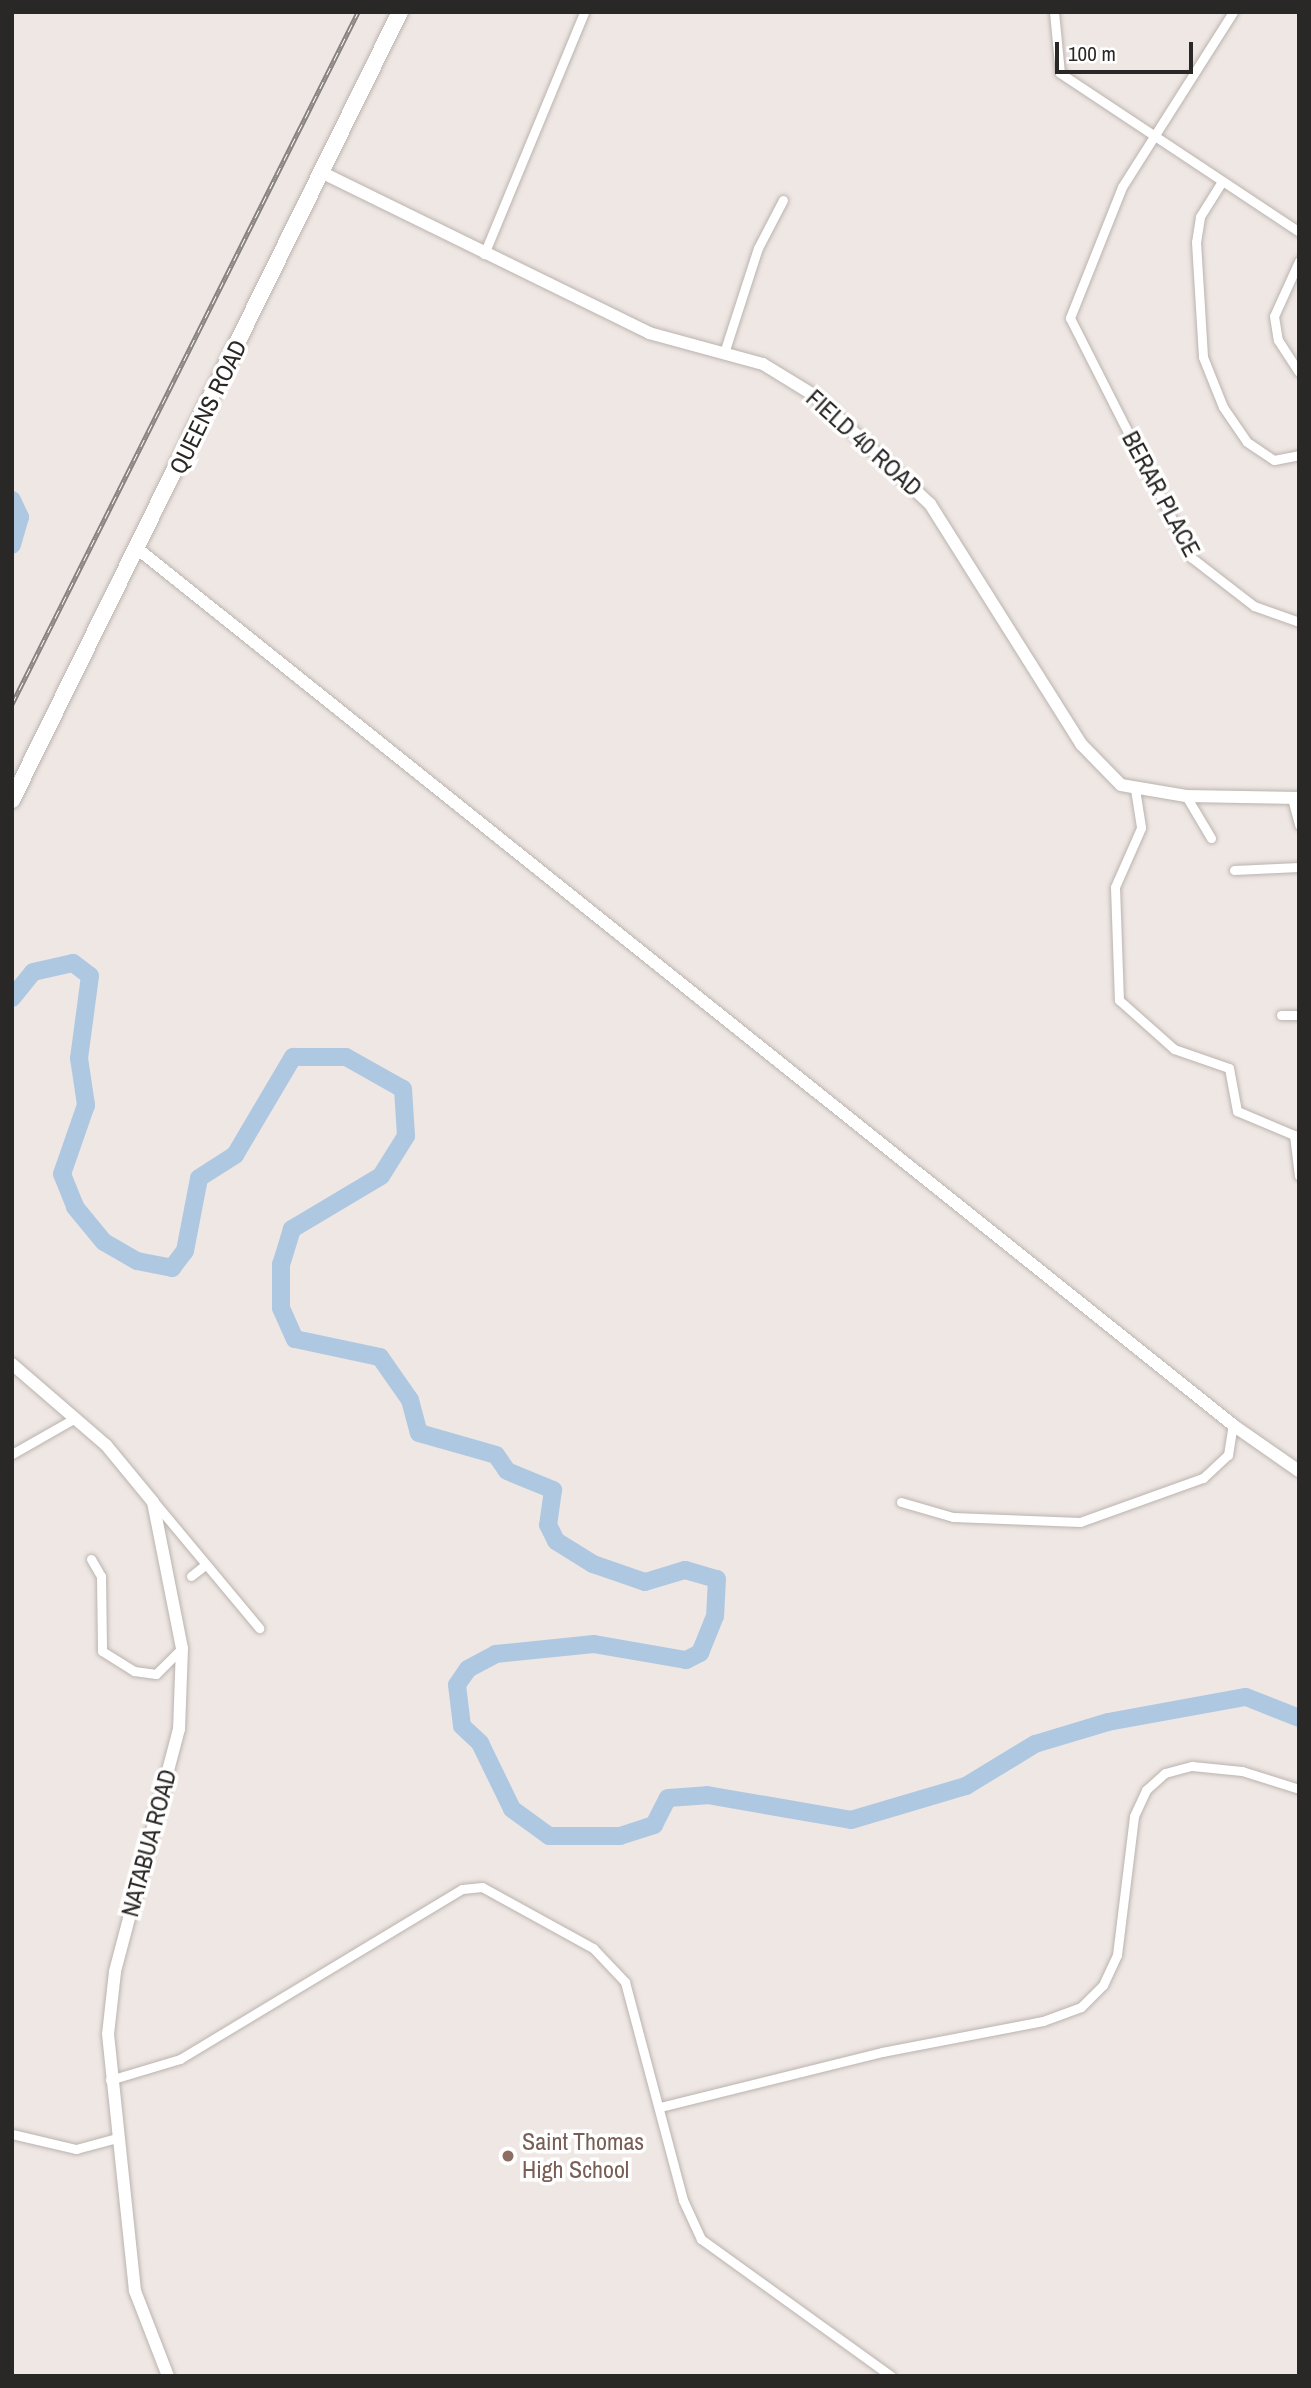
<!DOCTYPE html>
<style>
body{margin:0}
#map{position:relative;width:1311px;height:2388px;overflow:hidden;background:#efe7e3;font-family:"Archivo Narrow",sans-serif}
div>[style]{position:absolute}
.river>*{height:18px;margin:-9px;padding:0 9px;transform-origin:9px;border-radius:9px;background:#afc8e2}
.roads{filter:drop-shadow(0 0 2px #bab3af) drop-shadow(0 0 2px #bab3af)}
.street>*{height:9px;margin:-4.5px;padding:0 4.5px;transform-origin:4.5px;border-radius:4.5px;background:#fff}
.secondary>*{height:12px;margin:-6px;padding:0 6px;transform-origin:6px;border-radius:6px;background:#fff}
.highway>*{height:16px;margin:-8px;padding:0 8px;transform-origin:8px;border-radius:8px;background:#fff}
.rail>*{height:5px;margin-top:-2.5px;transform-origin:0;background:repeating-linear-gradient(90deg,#fff 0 8px,#888380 0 16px);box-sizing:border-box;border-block:2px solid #888380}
.dots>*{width:19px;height:19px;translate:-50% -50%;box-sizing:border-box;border:4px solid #fff;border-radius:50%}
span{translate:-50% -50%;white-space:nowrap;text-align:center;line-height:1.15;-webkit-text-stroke:7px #fff;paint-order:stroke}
.street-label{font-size:24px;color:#2a2826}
.education-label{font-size:24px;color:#785e54}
.left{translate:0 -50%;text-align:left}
.frame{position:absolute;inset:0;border:14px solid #2a2826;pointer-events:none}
.scale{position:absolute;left:1055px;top:42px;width:138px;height:32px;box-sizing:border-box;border:4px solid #2a2826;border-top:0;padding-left:9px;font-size:21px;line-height:24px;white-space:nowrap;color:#2a2826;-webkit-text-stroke:5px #fff;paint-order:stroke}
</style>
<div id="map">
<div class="river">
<div style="left:12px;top:500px;width:19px;rotate:65deg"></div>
<div style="left:20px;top:517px;width:29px;rotate:106deg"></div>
<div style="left:12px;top:998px;width:33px;rotate:-51deg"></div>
<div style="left:33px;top:972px;width:41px;rotate:-12.7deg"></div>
<div style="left:73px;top:963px;width:21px;rotate:37deg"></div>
<div style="left:90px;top:976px;width:83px;rotate:97.6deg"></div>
<div style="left:79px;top:1058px;width:48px;rotate:81.5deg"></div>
<div style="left:86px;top:1105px;width:73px;rotate:109.2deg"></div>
<div style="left:62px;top:1174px;width:35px;rotate:68deg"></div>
<div style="left:75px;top:1207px;width:45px;rotate:50.4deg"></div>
<div style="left:104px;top:1242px;width:38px;rotate:30deg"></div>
<div style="left:137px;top:1261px;width:36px;rotate:11deg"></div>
<div style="left:172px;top:1268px;width:21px;rotate:-53deg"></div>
<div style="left:185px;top:1251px;width:74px;rotate:-79.1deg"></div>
<div style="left:199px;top:1178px;width:43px;rotate:-32.6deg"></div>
<div style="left:235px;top:1155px;width:114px;rotate:-59.4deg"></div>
<div style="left:293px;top:1057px;width:53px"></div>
<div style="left:346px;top:1057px;width:65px;rotate:29.3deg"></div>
<div style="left:403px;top:1089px;width:47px;rotate:86.3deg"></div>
<div style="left:406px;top:1136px;width:47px;rotate:122deg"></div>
<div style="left:381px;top:1176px;width:104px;rotate:149.2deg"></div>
<div style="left:292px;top:1229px;width:37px;rotate:107deg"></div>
<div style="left:281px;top:1264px;width:44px;rotate:90deg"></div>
<div style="left:281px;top:1308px;width:34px;rotate:66deg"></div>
<div style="left:295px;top:1339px;width:87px;rotate:12deg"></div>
<div style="left:380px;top:1357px;width:52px;rotate:55.1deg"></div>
<div style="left:410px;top:1400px;width:34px;rotate:75deg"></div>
<div style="left:419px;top:1433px;width:80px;rotate:15.9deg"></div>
<div style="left:496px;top:1455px;width:19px;rotate:55deg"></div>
<div style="left:507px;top:1471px;width:50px;rotate:22.4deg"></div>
<div style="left:553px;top:1490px;width:35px;rotate:98deg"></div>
<div style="left:548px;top:1525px;width:18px;rotate:63deg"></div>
<div style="left:556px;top:1541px;width:44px;rotate:31.9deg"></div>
<div style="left:593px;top:1564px;width:55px;rotate:19.1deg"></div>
<div style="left:645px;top:1582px;width:42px;rotate:-16.7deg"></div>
<div style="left:685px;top:1570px;width:33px;rotate:16deg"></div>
<div style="left:717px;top:1579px;width:37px;rotate:93deg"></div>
<div style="left:715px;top:1616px;width:40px;rotate:112deg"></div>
<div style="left:700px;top:1653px;width:16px;rotate:153deg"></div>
<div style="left:686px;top:1660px;width:93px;rotate:-170.1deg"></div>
<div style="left:594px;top:1644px;width:99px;rotate:174.2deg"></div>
<div style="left:496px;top:1654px;width:32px;rotate:152deg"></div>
<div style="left:468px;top:1669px;width:19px;rotate:125deg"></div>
<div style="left:457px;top:1685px;width:41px;rotate:83deg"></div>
<div style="left:462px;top:1726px;width:25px;rotate:43deg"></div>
<div style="left:480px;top:1743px;width:73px;rotate:64.1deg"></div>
<div style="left:512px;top:1809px;width:46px;rotate:36.1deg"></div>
<div style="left:549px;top:1836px;width:71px"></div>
<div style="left:620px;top:1836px;width:36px;rotate:-18deg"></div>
<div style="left:654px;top:1825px;width:30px;rotate:-63deg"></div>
<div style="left:668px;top:1798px;width:39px;rotate:-4deg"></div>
<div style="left:707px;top:1795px;width:146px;rotate:9.8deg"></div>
<div style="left:851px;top:1820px;width:120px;rotate:-16.5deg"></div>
<div style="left:966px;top:1786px;width:81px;rotate:-31.3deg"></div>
<div style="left:1035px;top:1744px;width:76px;rotate:-16.8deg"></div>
<div style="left:1108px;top:1722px;width:140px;rotate:-10.3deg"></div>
<div style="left:1246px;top:1697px;width:57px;rotate:21.6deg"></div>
</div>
<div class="roads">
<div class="street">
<div style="left:1054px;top:12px;width:61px;rotate:84.4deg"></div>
<div style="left:1060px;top:73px;width:287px;rotate:33.6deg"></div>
<div style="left:1233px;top:12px;width:207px;rotate:122.4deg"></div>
<div style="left:1122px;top:187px;width:141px;rotate:111.7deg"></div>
<div style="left:1070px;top:318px;width:269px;rotate:63.1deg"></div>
<div style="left:1192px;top:558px;width:78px;rotate:37.7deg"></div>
<div style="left:1254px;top:606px;width:48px;rotate:19.6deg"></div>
<div style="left:1221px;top:183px;width:40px;rotate:122deg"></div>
<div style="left:1200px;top:217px;width:25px;rotate:99deg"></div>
<div style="left:1196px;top:242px;width:115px;rotate:86.5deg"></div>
<div style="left:1203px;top:357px;width:54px;rotate:68.2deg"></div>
<div style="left:1223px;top:407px;width:42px;rotate:55.6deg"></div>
<div style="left:1247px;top:442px;width:32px;rotate:34deg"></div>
<div style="left:1274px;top:460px;width:25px;rotate:-11deg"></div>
<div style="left:484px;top:254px;width:262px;rotate:-67.5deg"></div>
<div style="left:1299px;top:261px;width:60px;rotate:114.4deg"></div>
<div style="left:1274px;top:316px;width:24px;rotate:81deg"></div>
<div style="left:1278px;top:340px;width:38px;rotate:57deg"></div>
<div style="left:724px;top:353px;width:110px;rotate:-72.1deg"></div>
<div style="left:758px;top:248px;width:54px;rotate:-62.5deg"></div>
<div style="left:1135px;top:789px;width:39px;rotate:81deg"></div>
<div style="left:1141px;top:828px;width:64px;rotate:113.8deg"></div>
<div style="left:1115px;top:887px;width:113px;rotate:88deg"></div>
<div style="left:1119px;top:1000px;width:74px;rotate:41.7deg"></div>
<div style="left:1174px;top:1049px;width:58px;rotate:19.1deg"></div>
<div style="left:1229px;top:1068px;width:44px;rotate:79.5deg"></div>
<div style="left:1237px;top:1111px;width:62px;rotate:22.8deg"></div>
<div style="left:1294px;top:1135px;width:41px;rotate:83deg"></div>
<div style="left:1186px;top:796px;width:49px;rotate:59.2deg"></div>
<div style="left:1292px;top:798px;width:28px;rotate:75deg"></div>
<div style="left:1234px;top:870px;width:65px;rotate:-2.6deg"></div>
<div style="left:1281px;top:1015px;width:18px"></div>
<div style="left:12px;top:1454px;width:73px;rotate:-29.7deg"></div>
<div style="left:901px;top:1502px;width:54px;rotate:16.1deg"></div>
<div style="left:953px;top:1517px;width:127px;rotate:2.3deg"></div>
<div style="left:1080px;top:1522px;width:131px;rotate:-19.7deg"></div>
<div style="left:1203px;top:1478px;width:34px;rotate:-43deg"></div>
<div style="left:1228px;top:1455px;width:30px;rotate:-81deg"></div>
<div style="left:155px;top:1503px;width:163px;rotate:50.2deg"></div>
<div style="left:91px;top:1559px;width:20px;rotate:60deg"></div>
<div style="left:101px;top:1576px;width:75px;rotate:89.2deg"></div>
<div style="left:102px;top:1651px;width:38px;rotate:32deg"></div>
<div style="left:134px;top:1671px;width:22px;rotate:8deg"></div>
<div style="left:156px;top:1674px;width:37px;rotate:-45deg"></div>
<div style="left:191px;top:1576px;width:18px;rotate:-38deg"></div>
<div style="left:110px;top:2080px;width:73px;rotate:-16.7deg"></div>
<div style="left:180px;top:2059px;width:329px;rotate:-31.1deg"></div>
<div style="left:462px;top:1889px;width:20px;rotate:-6deg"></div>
<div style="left:482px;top:1887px;width:127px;rotate:28.8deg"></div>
<div style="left:593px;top:1948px;width:47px;rotate:46.7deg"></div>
<div style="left:625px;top:1982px;width:226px;rotate:75.1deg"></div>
<div style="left:683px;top:2200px;width:43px;rotate:65.2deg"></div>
<div style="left:701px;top:2239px;width:234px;rotate:35.8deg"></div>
<div style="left:660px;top:2107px;width:229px;rotate:-13.9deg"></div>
<div style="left:882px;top:2052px;width:164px;rotate:-10.9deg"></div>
<div style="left:1043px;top:2021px;width:40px;rotate:-20.2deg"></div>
<div style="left:1081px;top:2007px;width:31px;rotate:-45deg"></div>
<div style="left:1103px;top:1985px;width:33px;rotate:-65deg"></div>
<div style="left:1117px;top:1955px;width:140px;rotate:-83deg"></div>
<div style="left:1134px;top:1816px;width:29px;rotate:-65deg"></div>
<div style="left:1146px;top:1790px;width:25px;rotate:-42deg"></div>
<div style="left:1165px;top:1773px;width:28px;rotate:-15deg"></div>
<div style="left:1192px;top:1766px;width:50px;rotate:5.7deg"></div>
<div style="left:1242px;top:1771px;width:60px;rotate:17.5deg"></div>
<div style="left:12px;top:2134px;width:66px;rotate:13.2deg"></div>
<div style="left:76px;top:2149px;width:39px;rotate:-15deg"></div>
</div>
<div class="secondary">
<div style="left:323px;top:173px;width:363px;rotate:26.1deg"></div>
<div style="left:649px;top:333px;width:118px;rotate:15.2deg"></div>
<div style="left:763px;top:364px;width:61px;rotate:31.6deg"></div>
<div style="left:815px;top:396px;width:158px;rotate:43.2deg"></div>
<div style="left:930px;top:504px;width:284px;rotate:57.8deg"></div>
<div style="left:1081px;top:744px;width:57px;rotate:45.7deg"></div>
<div style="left:1121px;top:785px;width:66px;rotate:9.6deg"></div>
<div style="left:1186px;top:796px;width:113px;rotate:1deg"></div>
<div style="left:139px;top:550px;width:1401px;rotate:38.65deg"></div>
<div style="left:1233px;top:1425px;width:80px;rotate:34.9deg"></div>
<div style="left:12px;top:1364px;width:124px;rotate:40.8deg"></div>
<div style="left:106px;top:1445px;width:74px;rotate:50.5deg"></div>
<div style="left:153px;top:1502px;width:149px;rotate:78.8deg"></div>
<div style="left:182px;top:1648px;width:81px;rotate:92.1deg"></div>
<div style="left:179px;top:1729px;width:251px;rotate:104.8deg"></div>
<div style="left:115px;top:1972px;width:62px;rotate:96.4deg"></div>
<div style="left:108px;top:2034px;width:258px;rotate:84deg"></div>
<div style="left:135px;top:2291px;width:91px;rotate:68.8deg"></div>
</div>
<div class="highway">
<div style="left:12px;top:800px;width:878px;rotate:-63.79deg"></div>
</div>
</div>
<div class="rail">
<div style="left:12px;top:704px;width:774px;rotate:-63.43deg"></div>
</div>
<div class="dots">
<div style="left:508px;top:2156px;background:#8d6e63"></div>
</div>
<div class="street-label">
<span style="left:208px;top:407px;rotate:-64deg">QUEENS ROAD</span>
<span style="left:864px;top:443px;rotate:42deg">FIELD 40 ROAD</span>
<span style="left:1161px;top:494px;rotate:62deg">BERAR PLACE</span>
<span style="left:149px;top:1843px;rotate:-75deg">NATABUA ROAD</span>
</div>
<div class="education-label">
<span class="left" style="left:522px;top:2156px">Saint Thomas<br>High School</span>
</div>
<div class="frame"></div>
<div class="scale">100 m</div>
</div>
